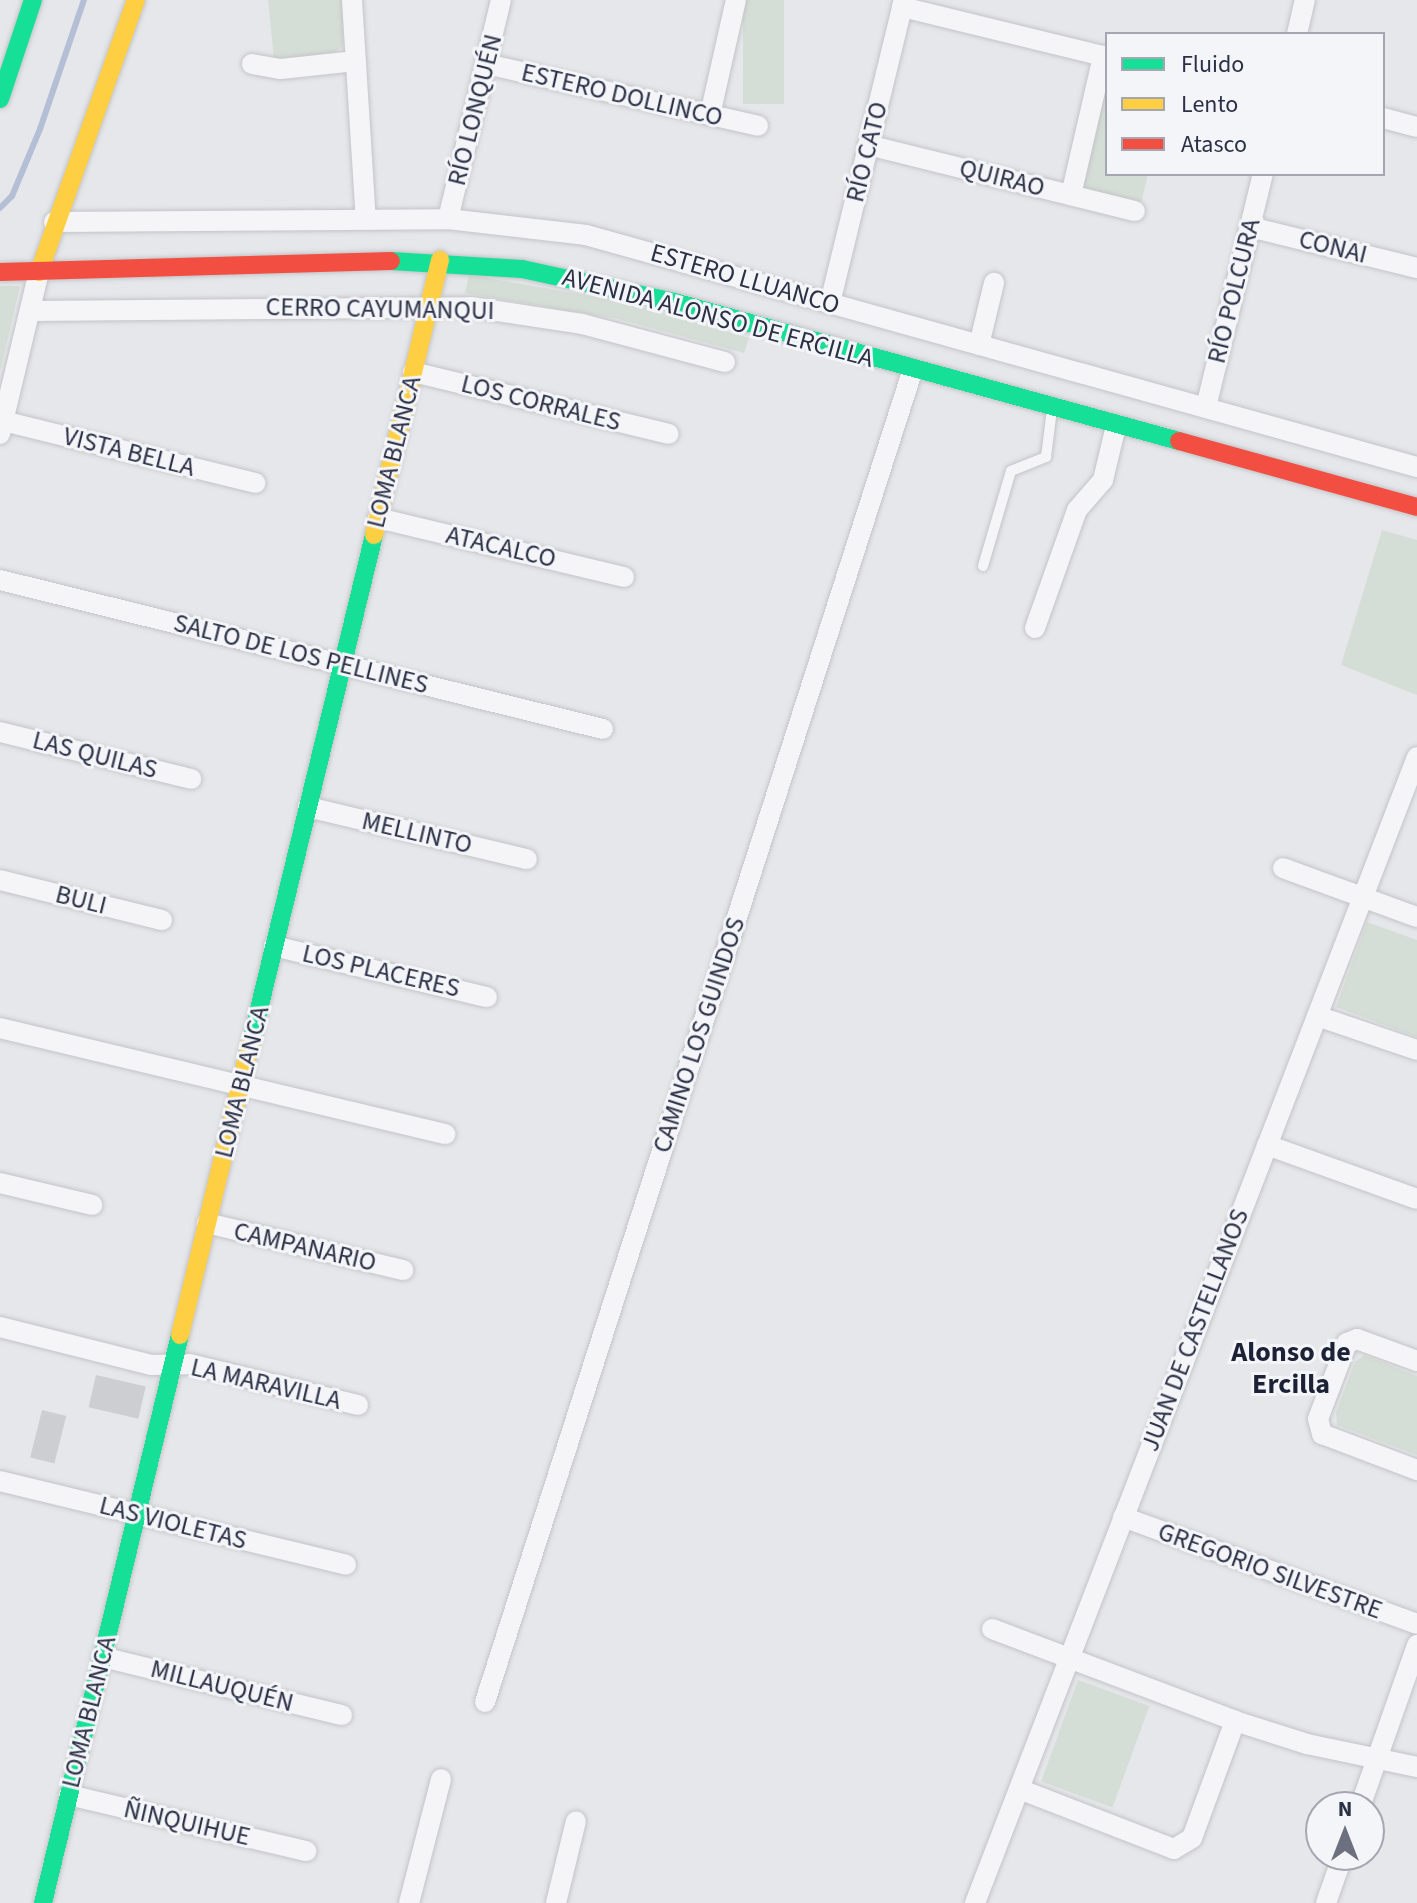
<!DOCTYPE html>
<meta charset="utf-8">
<style>
body{margin:0}
#map{position:relative;width:1417px;height:1903px;overflow:hidden;background:#e6e7ea;font-family:"Source Sans 3",sans-serif}
div>[style]{position:absolute}
.green>*{inset:0;background:#d5ded6;transform-origin:0 0}
.stream>*{height:6px;margin:-3px;padding:0 3px;transform-origin:3px;border-radius:3px;background:#b4bfd5}
.building>*{inset:0;background:#cdced2;transform-origin:0 0}
.roads{filter:drop-shadow(0 0 2px #c3c4c8) drop-shadow(0 0 2px #c3c4c8)}
.lane>*{height:10px;margin:-5px;padding:0 5px;transform-origin:5px;border-radius:5px;background:#f5f5f7}
.street>*{height:20px;margin:-10px;padding:0 10px;transform-origin:10px;border-radius:10px;background:#f5f5f7}
.fast>*{height:18px;margin:-9px;padding:0 9px;transform-origin:9px;border-radius:9px;background:#16e098}
.slow>*{height:18px;margin:-9px;padding:0 9px;transform-origin:9px;border-radius:9px;background:#ffcf43}
.jam>*{height:18px;margin:-9px;padding:0 9px;transform-origin:9px;border-radius:9px;background:#f24e42}
span{translate:-50% -50%;white-space:nowrap;text-align:center;line-height:1.15;-webkit-text-stroke:6px #f4f5f9;paint-order:stroke}
.street-label{font-size:26px;color:#2b3045}
.neighbourhood-label{font-size:28px;color:#1d2136;font-weight:700}
.legend{position:absolute;left:1105px;top:32px;width:280px;height:144px;box-sizing:border-box;background:#f4f5f9;border:2px solid #a4a6b1;margin:0;padding:10px 14px;list-style:none;font-size:24px;color:#2b3045}
.legend li{display:flex;align-items:center;gap:16px;height:40px}
.legend b{width:40px;border:2px solid #a4a6b1}
.north{position:absolute;left:1305px;top:1791px;width:80px;height:80px;box-sizing:border-box;background:#f4f5f9;border:2px solid #a4a6b1;border-radius:50%;rotate:0deg;font-size:22px;font-weight:700;line-height:32px;text-align:center;color:#2b3045}
.north::after{content:'';display:block;margin:auto;width:28px;height:36px;background:#6c707f;clip-path:polygon(50% 0,100% 100%,50% 72%,0 100%)}
</style>
<div id="map">
<div class="green">
<div style="clip-path:polygon(268px 0,343px 0,343px 46px,334px 53px,274px 59px)"></div>
<div style="left:743px;top:0;width:41px;height:104px"></div>
<div style="clip-path:polygon(1107px 74px,1107px 174px,1148px 174px,1141px 203px,1079px 188px)"></div>
<div style="clip-path:polygon(469px 275px,625px 302px,749px 338px,744px 353px,618px 319px,465px 293px)"></div>
<div style="clip-path:polygon(0 286px,20px 286px,0 372px)"></div>
<div style="clip-path:polygon(1382px 530px,1417px 540px,1417px 695px,1341px 665px)"></div>
<div style="clip-path:polygon(1367px 922px,1417px 940px,1417px 1037px,1336px 1007px)"></div>
<div style="clip-path:polygon(1364px 1355px,1417px 1376px,1417px 1455px,1337px 1425px,1336px 1412px,1355px 1362px)"></div>
<div style="left:1078px;top:1680px;width:76px;height:108px;rotate:20deg"></div>
</div>
<div class="stream">
<div style="left:0;top:208px;width:17px;rotate:-45deg"></div>
<div style="left:12px;top:196px;width:73px;rotate:-67.3deg"></div>
<div style="left:40px;top:129px;width:136px;rotate:-71.2deg"></div>
</div>
<div class="building">
<div style="left:96px;top:1375px;width:51px;height:33px;rotate:13deg"></div>
<div style="left:42px;top:1410px;width:25px;height:49px;rotate:14deg"></div>
</div>
<div class="roads">
<div class="lane">
<div style="left:983px;top:566px;width:99px;rotate:-73.6deg"></div>
<div style="left:1011px;top:471px;width:38px;rotate:-22deg"></div>
<div style="left:1046px;top:457px;width:48px;rotate:-82.9deg"></div>
</div>
<div class="street">
<div style="left:352px;top:0;width:220px;rotate:86.4deg"></div>
<div style="left:902px;top:7px;width:211px;rotate:13.7deg"></div>
<div style="left:1297px;top:34px;width:35px;rotate:-77deg"></div>
<div style="left:252px;top:64px;width:29px;rotate:10deg"></div>
<div style="left:281px;top:69px;width:75px;rotate:-6.1deg"></div>
<div style="left:486px;top:64px;width:279px;rotate:12.8deg"></div>
<div style="left:710px;top:115px;width:118px;rotate:-77.3deg"></div>
<div style="left:1383px;top:118px;width:35px;rotate:15deg"></div>
<div style="left:868px;top:145px;width:275px;rotate:13.9deg"></div>
<div style="left:1071px;top:195px;width:143px;rotate:-77deg"></div>
<div style="left:448px;top:219px;width:225px;rotate:-76.4deg"></div>
<div style="left:54px;top:222px;width:394px;rotate:-0.4deg"></div>
<div style="left:448px;top:219px;width:139px;rotate:6.6deg"></div>
<div style="left:586px;top:235px;width:863px;rotate:15.6deg"></div>
<div style="left:1250px;top:227px;width:172px;rotate:13.8deg"></div>
<div style="left:830px;top:303px;width:312px;rotate:-76.3deg"></div>
<div style="left:30px;top:311px;width:441px;rotate:-0.5deg"></div>
<div style="left:471px;top:307px;width:112px;rotate:8.7deg"></div>
<div style="left:582px;top:324px;width:148px;rotate:14.9deg"></div>
<div style="left:979px;top:345px;width:64px;rotate:-76.4deg"></div>
<div style="left:413px;top:372px;width:263px;rotate:13.6deg"></div>
<div style="left:1206px;top:407px;width:240px;rotate:-76.3deg"></div>
<div style="left:3px;top:421px;width:260px;rotate:13.8deg"></div>
<div style="left:0;top:434px;width:167px;rotate:-76.5deg"></div>
<div style="left:378px;top:518px;width:253px;rotate:13.5deg"></div>
<div style="left:0;top:580px;width:621px;rotate:13.88deg"></div>
<div style="left:1035px;top:628px;width:125px;rotate:-70.4deg"></div>
<div style="left:1077px;top:510px;width:40px;rotate:-49deg"></div>
<div style="left:1103px;top:480px;width:56px;rotate:-76.5deg"></div>
<div style="left:0;top:732px;width:197px;rotate:13.8deg"></div>
<div style="left:308px;top:807px;width:225px;rotate:13.4deg"></div>
<div style="left:1283px;top:868px;width:143px;rotate:20.1deg"></div>
<div style="left:0;top:880px;width:167px;rotate:13.9deg"></div>
<div style="left:274px;top:946px;width:219px;rotate:13.5deg"></div>
<div style="left:1317px;top:1016px;width:106px;rotate:18.8deg"></div>
<div style="left:0;top:1028px;width:458px;rotate:13.4deg"></div>
<div style="left:1267px;top:1145px;width:159px;rotate:19.8deg"></div>
<div style="left:0;top:1183px;width:95px;rotate:13.4deg"></div>
<div style="left:207px;top:1223px;width:202px;rotate:13.5deg"></div>
<div style="left:0;top:1327px;width:156px;rotate:14.1deg"></div>
<div style="left:151px;top:1365px;width:39px;rotate:-1deg"></div>
<div style="left:190px;top:1364px;width:173px;rotate:13.7deg"></div>
<div style="left:1417px;top:1361px;width:64px;rotate:-159.9deg"></div>
<div style="left:1357px;top:1339px;width:11px;rotate:158deg"></div>
<div style="left:1347px;top:1343px;width:81px;rotate:110.9deg"></div>
<div style="left:1318px;top:1419px;width:16px;rotate:75deg"></div>
<div style="left:1322px;top:1434px;width:102px;rotate:20.8deg"></div>
<div style="left:0;top:1481px;width:356px;rotate:13.6deg"></div>
<div style="left:1123px;top:1517px;width:313px;rotate:20deg"></div>
<div style="left:992px;top:1629px;width:260px;rotate:20.7deg"></div>
<div style="left:1235px;top:1721px;width:76px;rotate:17.7deg"></div>
<div style="left:1307px;top:1744px;width:112px;rotate:11.8deg"></div>
<div style="left:102px;top:1657px;width:247px;rotate:13.6deg"></div>
<div style="left:485px;top:1702px;width:1400px;rotate:-72.2deg"></div>
<div style="left:1019px;top:1789px;width:166px;rotate:21.2deg"></div>
<div style="left:1174px;top:1849px;width:21px;rotate:-31deg"></div>
<div style="left:1192px;top:1838px;width:125px;rotate:-69.8deg"></div>
<div style="left:69px;top:1795px;width:244px;rotate:13.3deg"></div>
<div style="left:1360px;top:1807px;width:172px;rotate:-70.6deg"></div>
<div style="left:409px;top:1903px;width:128px;rotate:-75.5deg"></div>
<div style="left:556px;top:1903px;width:84px;rotate:-76.3deg"></div>
<div style="left:975px;top:1903px;width:1228px;rotate:-68.91deg"></div>
<div style="left:1326px;top:1903px;width:51px;rotate:-70.5deg"></div>
</div>
<div class="fast">
<div style="left:0;top:99px;width:104px;rotate:-71.6deg"></div>
<div style="left:391px;top:261px;width:131px;rotate:3.5deg"></div>
<div style="left:522px;top:269px;width:156px;rotate:12.2deg"></div>
<div style="left:674px;top:302px;width:524px;rotate:15.39deg"></div>
<div style="left:251px;top:1042px;width:522px;rotate:-76.36deg"></div>
<div style="left:43px;top:1903px;width:584px;rotate:-76.44deg"></div>
</div>
<div class="slow">
<div style="left:39px;top:272px;width:289px;rotate:-70.4deg"></div>
<div style="left:374px;top:535px;width:283px;rotate:-76.5deg"></div>
<div style="left:180px;top:1335px;width:301px;rotate:-76.4deg"></div>
</div>
<div class="jam">
<div style="left:0;top:272px;width:391px;rotate:-1.6deg"></div>
<div style="left:1179px;top:441px;width:247px;rotate:15.5deg"></div>
</div>
</div>
<div class="street-label">
<span style="left:622px;top:95px;rotate:13deg">ESTERO DOLLINCO</span>
<span style="left:475px;top:110px;rotate:-76deg">RÍO LONQUÉN</span>
<span style="left:867px;top:152px;rotate:-76deg">RÍO CATO</span>
<span style="left:1002px;top:178px;rotate:14deg">QUIRAO</span>
<span style="left:1333px;top:247px;rotate:14deg">CONAI</span>
<span style="left:745px;top:279px;rotate:16deg">ESTERO LLUANCO</span>
<span style="left:1234px;top:291px;rotate:-76deg">RÍO POLCURA</span>
<span style="left:380px;top:309px;rotate:1deg">CERRO CAYUMANQUI</span>
<span style="left:718px;top:318px;rotate:15deg">AVENIDA ALONSO DE ERCILLA</span>
<span style="left:541px;top:403px;rotate:14deg">LOS CORRALES</span>
<span style="left:129px;top:452px;rotate:14deg">VISTA BELLA</span>
<span style="left:394px;top:452px;rotate:-76deg">LOMA BLANCA</span>
<span style="left:501px;top:547px;rotate:13deg">ATACALCO</span>
<span style="left:301px;top:654px;rotate:14deg">SALTO DE LOS PELLINES</span>
<span style="left:95px;top:755px;rotate:14deg">LAS QUILAS</span>
<span style="left:417px;top:833px;rotate:13deg">MELLINTO</span>
<span style="left:81px;top:900px;rotate:14deg">BULI</span>
<span style="left:381px;top:971px;rotate:13deg">LOS PLACERES</span>
<span style="left:699px;top:1035px;rotate:-72deg">CAMINO LOS GUINDOS</span>
<span style="left:242px;top:1082px;rotate:-76deg">LOMA BLANCA</span>
<span style="left:305px;top:1247px;rotate:13deg">CAMPANARIO</span>
<span style="left:1195px;top:1330px;rotate:-69deg">JUAN DE CASTELLANOS</span>
<span style="left:266px;top:1384px;rotate:13deg">LA MARAVILLA</span>
<span style="left:173px;top:1523px;rotate:14deg">LAS VIOLETAS</span>
<span style="left:1270px;top:1571px;rotate:20deg">GREGORIO SILVESTRE</span>
<span style="left:222px;top:1686px;rotate:14deg">MILLAUQUÉN</span>
<span style="left:89px;top:1712px;rotate:-76deg">LOMA BLANCA</span>
<span style="left:187px;top:1823px;rotate:13deg">ÑINQUIHUE</span>
</div>
<div class="neighbourhood-label">
<span style="left:1291px;top:1368px">Alonso de<br>Ercilla</span>
</div>
<ul class="legend">
<li><b style="height:10px;background:#16e098"></b>Fluido</li>
<li><b style="height:10px;background:#ffcf43"></b>Lento</li>
<li><b style="height:10px;background:#f24e42"></b>Atasco</li>
</ul>
<div class="north">N</div>
</div>
